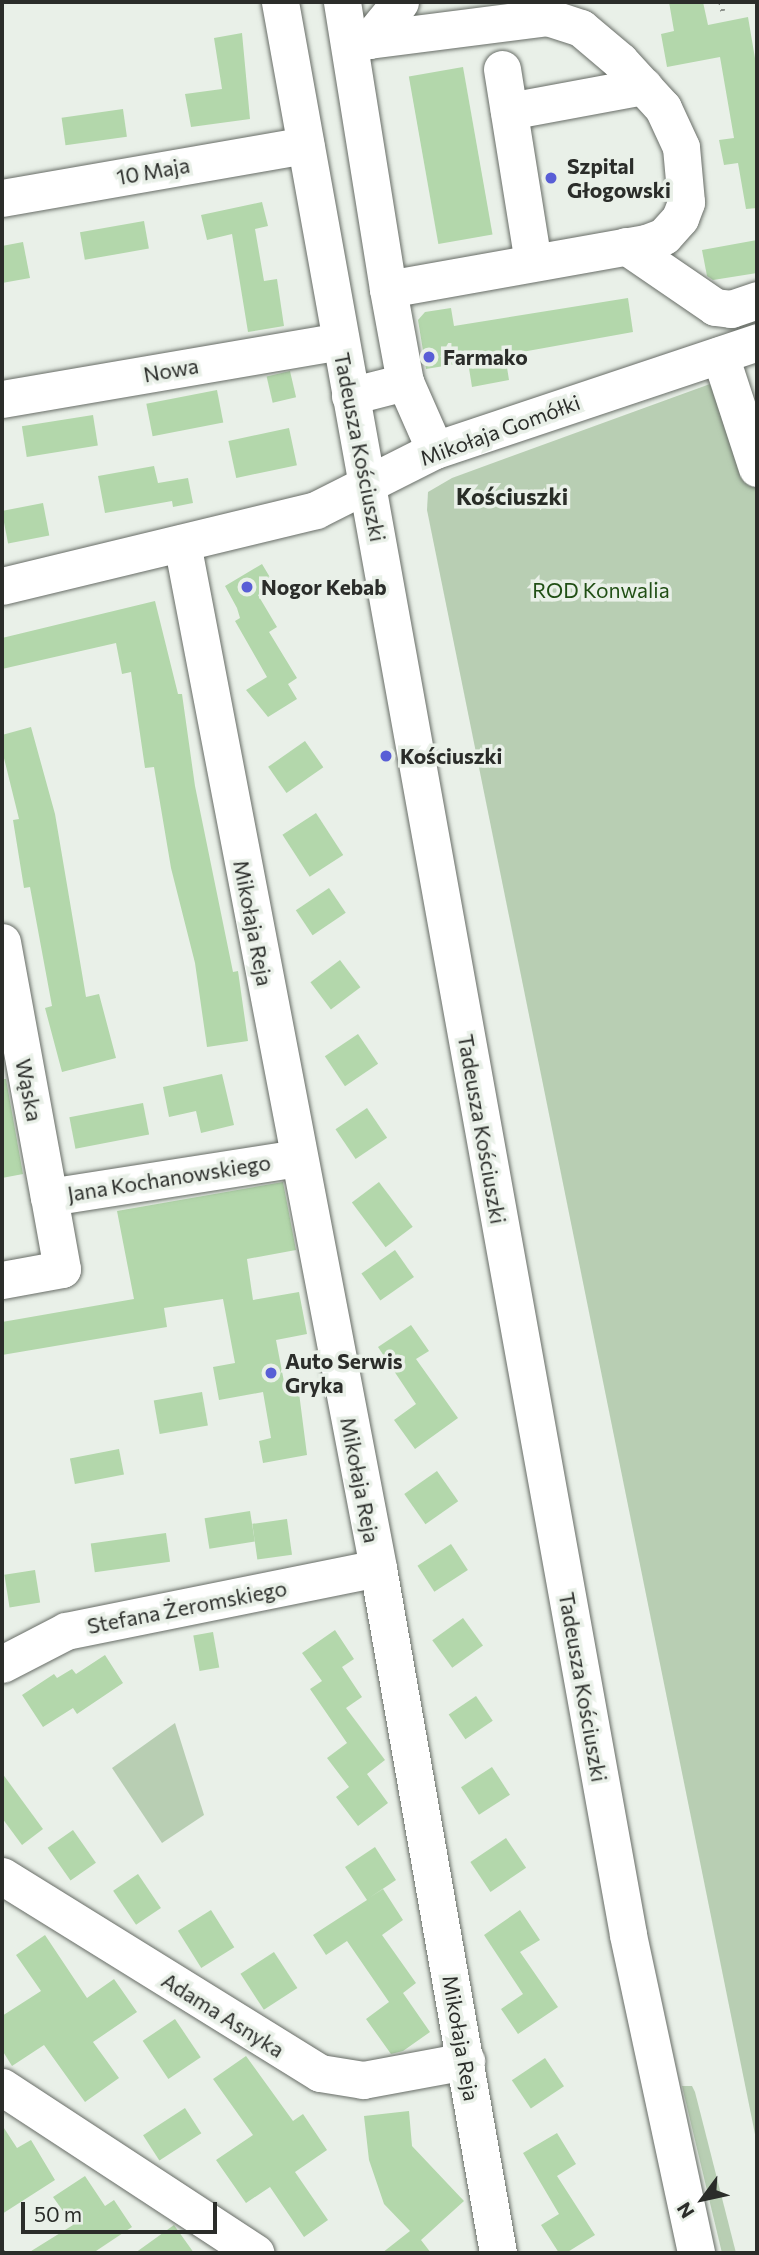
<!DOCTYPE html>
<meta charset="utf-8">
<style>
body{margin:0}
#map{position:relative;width:759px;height:2255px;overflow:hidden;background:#e9f0e8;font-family:Commissioner,sans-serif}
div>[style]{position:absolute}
.green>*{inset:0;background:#b8ceb3}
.building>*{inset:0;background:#b3d7ab;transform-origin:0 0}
.path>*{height:4.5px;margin-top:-2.25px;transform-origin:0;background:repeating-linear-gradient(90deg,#8c918b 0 2px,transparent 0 7px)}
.roads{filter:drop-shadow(0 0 2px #686d67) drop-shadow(0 0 2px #686d67)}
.minor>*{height:37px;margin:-18.5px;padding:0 18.5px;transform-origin:18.5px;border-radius:18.5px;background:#fff}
.dots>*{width:19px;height:19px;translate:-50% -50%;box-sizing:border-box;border:4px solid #e9f0e8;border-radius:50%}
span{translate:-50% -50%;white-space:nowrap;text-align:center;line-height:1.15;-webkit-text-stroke:7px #e9f0e8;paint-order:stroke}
.poi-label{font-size:21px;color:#2b2d2a;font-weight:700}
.left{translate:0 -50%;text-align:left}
.street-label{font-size:21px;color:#2b2d2a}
.park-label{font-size:21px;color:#214f15}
.neighbourhood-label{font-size:23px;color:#292d27;font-weight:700}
.frame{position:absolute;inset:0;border:4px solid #2b2d2a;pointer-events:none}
.north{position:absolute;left:668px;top:2164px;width:70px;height:70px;-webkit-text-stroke:5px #e9f0e8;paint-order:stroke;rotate:237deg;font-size:19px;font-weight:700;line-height:28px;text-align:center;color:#2b2d2a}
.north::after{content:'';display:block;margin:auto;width:24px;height:32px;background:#2b2d2a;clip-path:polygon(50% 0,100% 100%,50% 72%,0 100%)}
.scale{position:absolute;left:21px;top:2202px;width:196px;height:32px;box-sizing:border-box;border:4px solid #2b2d2a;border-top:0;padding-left:9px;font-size:21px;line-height:24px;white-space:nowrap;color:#2b2d2a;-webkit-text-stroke:5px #e9f0e8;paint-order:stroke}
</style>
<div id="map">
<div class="green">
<div style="clip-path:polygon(721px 380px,757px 491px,757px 2144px,427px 510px,428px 492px,452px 478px)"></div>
<div style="clip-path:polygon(175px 1723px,204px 1815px,162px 1843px,112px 1768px)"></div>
<div style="clip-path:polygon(682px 2086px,692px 2086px,695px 2092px,736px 2253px,722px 2253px)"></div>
</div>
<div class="building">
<div style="clip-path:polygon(669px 2px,703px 2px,708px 25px,748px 17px,757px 70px,757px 208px,746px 209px,738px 163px,724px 165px,719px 140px,734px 138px,720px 57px,667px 67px,661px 34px,674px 31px)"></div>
<div style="clip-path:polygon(242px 33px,250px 119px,191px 127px,185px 94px,222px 89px,214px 38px)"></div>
<div style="left:463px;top:67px;width:170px;height:55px;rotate:80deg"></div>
<div style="left:123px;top:109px;width:28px;height:62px;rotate:82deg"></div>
<div style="clip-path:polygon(262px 202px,268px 226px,255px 229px,264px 281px,277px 279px,284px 326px,248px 332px,232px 234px,207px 240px,201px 215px)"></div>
<div style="left:144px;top:221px;width:28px;height:65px;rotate:80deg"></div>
<div style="clip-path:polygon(757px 240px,757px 273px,713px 280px,707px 276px,702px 250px)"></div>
<div style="clip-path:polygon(23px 242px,30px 278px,2px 283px,2px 246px)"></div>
<div style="clip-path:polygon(628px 298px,633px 332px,505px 355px,509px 380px,472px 387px,468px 362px,426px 369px,418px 320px,425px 312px,451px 308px,454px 326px)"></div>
<div style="left:290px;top:371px;width:27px;height:24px;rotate:77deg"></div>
<div style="left:217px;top:390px;width:33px;height:72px;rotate:79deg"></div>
<div style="left:93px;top:415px;width:31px;height:72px;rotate:81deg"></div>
<div style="left:289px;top:428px;width:38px;height:62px;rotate:78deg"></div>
<div style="clip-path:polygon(154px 466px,158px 483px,188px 478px,193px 503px,173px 507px,172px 501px,105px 513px,98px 476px)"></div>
<div style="left:43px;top:503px;width:33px;height:42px;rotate:79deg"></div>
<div style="clip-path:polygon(262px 564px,274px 584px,258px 595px,277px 627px,269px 632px,297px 678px,288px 684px,297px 699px,268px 717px,246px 690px,267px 677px,235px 621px,240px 618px,237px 608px,225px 586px)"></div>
<div style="clip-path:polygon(155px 601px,178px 694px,182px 694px,195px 786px,233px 972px,238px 971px,248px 1041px,207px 1047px,195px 963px,171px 868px,154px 767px,145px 768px,131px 672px,122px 674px,116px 643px,2px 669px,2px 638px)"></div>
<div style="clip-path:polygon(31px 727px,55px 814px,86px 997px,99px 994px,116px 1058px,62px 1072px,45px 1008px,52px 1006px,30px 887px,24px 888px,13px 820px,19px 819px,2px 750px,2px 735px)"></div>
<div style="left:305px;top:741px;width:32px;height:45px;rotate:55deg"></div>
<div style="left:316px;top:813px;width:50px;height:40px;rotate:57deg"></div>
<div style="left:329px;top:888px;width:30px;height:40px;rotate:56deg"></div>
<div style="left:340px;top:960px;width:34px;height:37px;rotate:53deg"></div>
<div style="left:358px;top:1034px;width:36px;height:40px;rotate:56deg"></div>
<div style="clip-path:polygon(222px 1074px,234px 1125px,201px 1133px,196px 1111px,169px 1117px,163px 1087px)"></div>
<div style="clip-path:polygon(2px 1079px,6px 1079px,23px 1174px,2px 1178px)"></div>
<div style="left:143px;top:1103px;width:32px;height:75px;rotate:79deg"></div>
<div style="left:367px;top:1108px;width:36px;height:38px;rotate:56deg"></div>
<div style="clip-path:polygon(283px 1182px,296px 1250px,247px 1259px,253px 1300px,299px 1292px,307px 1334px,276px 1340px,285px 1387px,298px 1385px,307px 1455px,263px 1463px,259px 1441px,271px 1438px,263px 1392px,219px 1400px,213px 1367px,235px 1363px,223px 1299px,164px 1308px,167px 1327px,2px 1355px,2px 1322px,134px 1299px,117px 1211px)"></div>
<div style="left:379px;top:1182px;width:56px;height:34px;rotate:53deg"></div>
<div style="left:395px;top:1250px;width:33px;height:41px;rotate:55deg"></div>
<div style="clip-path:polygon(411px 1325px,429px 1351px,416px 1359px,458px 1418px,415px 1449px,394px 1420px,416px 1404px,378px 1347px)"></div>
<div style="left:202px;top:1392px;width:34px;height:49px;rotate:80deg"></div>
<div style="left:119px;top:1449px;width:26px;height:50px;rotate:79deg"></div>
<div style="left:437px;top:1471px;width:37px;height:40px;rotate:55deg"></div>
<div style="left:250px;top:1511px;width:31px;height:46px;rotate:81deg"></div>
<div style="left:287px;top:1519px;width:36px;height:35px;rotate:82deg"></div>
<div style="left:166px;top:1533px;width:29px;height:76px;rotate:82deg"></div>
<div style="left:451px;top:1544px;width:31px;height:40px;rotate:57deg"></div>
<div style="left:35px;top:1570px;width:33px;height:31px;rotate:81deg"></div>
<div style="left:463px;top:1618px;width:34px;height:38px;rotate:54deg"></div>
<div style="clip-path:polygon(335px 1630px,354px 1659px,342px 1667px,362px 1697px,346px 1708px,385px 1760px,367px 1774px,388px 1803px,358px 1826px,336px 1797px,349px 1787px,327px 1758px,347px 1743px,310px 1689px,322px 1681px,302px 1653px)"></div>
<div style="left:213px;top:1632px;width:36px;height:20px;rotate:80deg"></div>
<div style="clip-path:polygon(105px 1655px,123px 1683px,77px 1714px,73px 1708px,43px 1727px,22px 1695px,54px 1674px,57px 1678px,72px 1669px,76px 1674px)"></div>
<div style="left:476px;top:1696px;width:30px;height:33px;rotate:56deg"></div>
<div style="left:492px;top:1767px;width:33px;height:37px;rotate:57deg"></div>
<div style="clip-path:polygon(2px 1773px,43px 1829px,22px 1845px,2px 1818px)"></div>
<div style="left:73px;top:1830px;width:40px;height:31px;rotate:55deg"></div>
<div style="left:506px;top:1838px;width:36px;height:43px;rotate:56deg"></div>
<div style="clip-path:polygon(375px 1847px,396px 1880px,369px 1898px,383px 1889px,403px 1920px,382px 1935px,416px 1983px,403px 1993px,430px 2032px,403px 2051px,391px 2054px,366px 2019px,389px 2002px,347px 1941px,326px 1955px,313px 1935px,367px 1900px,345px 1867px)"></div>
<div style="left:138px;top:1874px;width:41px;height:30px;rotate:56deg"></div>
<div style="left:211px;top:1910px;width:44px;height:39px;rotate:58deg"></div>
<div style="clip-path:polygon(520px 1910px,540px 1940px,520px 1952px,558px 2007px,518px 2034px,501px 2009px,523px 1994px,484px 1935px)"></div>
<div style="clip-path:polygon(45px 1935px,87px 1998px,114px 1979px,137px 2012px,93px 2042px,119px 2078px,85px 2102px,44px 2045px,12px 2066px,2px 2050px,2px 2016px,41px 1991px,16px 1955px)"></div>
<div style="left:274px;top:1952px;width:43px;height:40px;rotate:57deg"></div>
<div style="left:175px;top:2019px;width:46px;height:39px;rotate:56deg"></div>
<div style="clip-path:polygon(246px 2056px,293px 2121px,303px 2114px,327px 2150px,295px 2172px,328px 2220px,304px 2237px,270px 2187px,246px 2203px,216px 2160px,253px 2135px,213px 2079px)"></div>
<div style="left:545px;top:2058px;width:34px;height:40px;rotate:56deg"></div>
<div style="left:185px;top:2108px;width:30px;height:50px;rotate:57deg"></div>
<div style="clip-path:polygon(409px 2111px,412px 2146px,464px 2201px,421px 2240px,431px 2253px,382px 2253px,410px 2231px,384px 2204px,369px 2160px,364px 2116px)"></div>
<div style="clip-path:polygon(2px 2125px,17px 2148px,31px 2140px,55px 2180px,2px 2214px)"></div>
<div style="clip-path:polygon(557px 2133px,576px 2164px,557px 2176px,595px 2235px,566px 2253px,559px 2253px,541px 2225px,559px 2214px,523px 2153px)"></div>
<div style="clip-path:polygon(85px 2176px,105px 2206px,114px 2200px,132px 2227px,93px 2253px,28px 2253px,73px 2225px,53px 2197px)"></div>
<div style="clip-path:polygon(174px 2225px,194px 2253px,135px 2253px)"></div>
</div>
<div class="path">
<div style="left:721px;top:2px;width:9px;rotate:77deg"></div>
<div style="left:2px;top:2251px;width:4px;rotate:34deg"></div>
</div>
<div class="roads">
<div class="minor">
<div style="left:280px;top:2px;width:1964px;rotate:79.79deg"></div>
<div style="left:628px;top:1935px;width:325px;rotate:77.9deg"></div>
<div style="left:342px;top:2px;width:291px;rotate:80.9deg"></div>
<div style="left:354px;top:43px;width:15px;rotate:-11deg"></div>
<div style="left:369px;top:40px;width:49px;rotate:-50.8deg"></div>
<div style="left:502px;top:69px;width:195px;rotate:80.9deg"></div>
<div style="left:509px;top:111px;width:137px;rotate:-10.5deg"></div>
<div style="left:2px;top:198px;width:308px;rotate:-9.9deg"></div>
<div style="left:626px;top:246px;width:108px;rotate:34.4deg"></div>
<div style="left:715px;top:307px;width:16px;rotate:7deg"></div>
<div style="left:731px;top:309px;width:28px;rotate:-19deg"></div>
<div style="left:720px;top:355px;width:119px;rotate:71.9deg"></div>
<div style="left:405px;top:382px;width:74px;rotate:66.2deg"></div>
<div style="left:350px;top:396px;width:57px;rotate:-14.3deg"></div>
<div style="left:405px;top:382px;width:95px;rotate:-100.4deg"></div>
<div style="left:388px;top:289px;width:262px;rotate:-10.1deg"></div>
<div style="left:646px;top:243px;width:19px;rotate:-21deg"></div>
<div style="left:664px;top:236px;width:24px;rotate:-48deg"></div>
<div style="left:680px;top:218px;width:17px;rotate:-69deg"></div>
<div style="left:686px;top:202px;width:55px;rotate:-95.2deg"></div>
<div style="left:681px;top:147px;width:43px;rotate:-114.8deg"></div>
<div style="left:663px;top:108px;width:64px;rotate:-132.5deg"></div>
<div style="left:620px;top:61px;width:51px;rotate:-139.8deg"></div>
<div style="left:581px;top:28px;width:35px;rotate:-162deg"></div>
<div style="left:548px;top:17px;width:180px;rotate:172.7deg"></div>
<div style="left:2px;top:399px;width:343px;rotate:-9.7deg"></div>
<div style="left:182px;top:543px;width:1044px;rotate:79.17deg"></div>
<div style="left:378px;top:1568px;width:695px;rotate:80.06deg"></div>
<div style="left:2px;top:586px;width:323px;rotate:-13.6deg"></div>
<div style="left:316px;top:510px;width:133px;rotate:-26.8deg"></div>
<div style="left:435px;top:450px;width:340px;rotate:-18.5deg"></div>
<div style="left:2px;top:942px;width:259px;rotate:79.6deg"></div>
<div style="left:2px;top:1280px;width:61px;rotate:-10.4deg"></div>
<div style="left:62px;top:1269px;width:73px;rotate:-100.2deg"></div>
<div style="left:49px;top:1197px;width:251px;rotate:-8.9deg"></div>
<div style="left:2px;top:1664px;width:72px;rotate:-27.3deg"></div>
<div style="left:66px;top:1631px;width:318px;rotate:-11.4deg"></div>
<div style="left:2px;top:1876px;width:374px;rotate:31.8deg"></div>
<div style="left:320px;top:2073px;width:44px;rotate:9.2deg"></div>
<div style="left:363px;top:2080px;width:105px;rotate:-10.5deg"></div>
<div style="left:2px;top:2087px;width:303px;rotate:33.2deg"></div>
</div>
</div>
<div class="dots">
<div style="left:551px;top:178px;background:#595ed6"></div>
<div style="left:429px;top:357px;background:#595ed6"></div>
<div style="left:247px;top:587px;background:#595ed6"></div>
<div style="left:386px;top:756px;background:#595ed6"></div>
<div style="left:271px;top:1373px;background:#595ed6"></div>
</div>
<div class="poi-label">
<span class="left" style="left:567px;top:178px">Szpital<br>Głogowski</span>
<span class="left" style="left:443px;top:357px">Farmako</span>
<span class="left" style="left:261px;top:587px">Nogor Kebab</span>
<span class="left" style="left:400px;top:756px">Kościuszki</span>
<span class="left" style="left:285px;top:1373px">Auto Serwis<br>Gryka</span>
</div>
<div class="street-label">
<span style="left:153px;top:171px;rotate:-10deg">10 Maja</span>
<span style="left:171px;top:370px;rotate:-10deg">Nowa</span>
<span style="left:500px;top:430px;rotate:-20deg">Mikołaja Gomółki</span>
<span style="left:360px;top:447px;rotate:79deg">Tadeusza Kościuszki</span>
<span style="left:253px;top:923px;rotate:79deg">Mikołaja Reja</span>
<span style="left:29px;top:1090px;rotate:79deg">Wąska</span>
<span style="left:482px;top:1129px;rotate:80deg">Tadeusza Kościuszki</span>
<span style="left:169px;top:1178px;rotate:-9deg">Jana Kochanowskiego</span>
<span style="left:360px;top:1480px;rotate:79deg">Mikołaja Reja</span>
<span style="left:187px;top:1607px;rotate:-11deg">Stefana Żeromskiego</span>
<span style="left:583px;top:1687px;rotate:80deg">Tadeusza Kościuszki</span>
<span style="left:223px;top:2015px;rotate:32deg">Adama Asnyka</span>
<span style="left:461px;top:2038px;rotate:80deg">Mikołaja Reja</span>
</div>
<div class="park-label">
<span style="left:601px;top:590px">ROD Konwalia</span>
</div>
<div class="neighbourhood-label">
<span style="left:512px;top:496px">Kościuszki</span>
</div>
<div class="frame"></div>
<div class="north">N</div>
<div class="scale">50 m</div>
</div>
